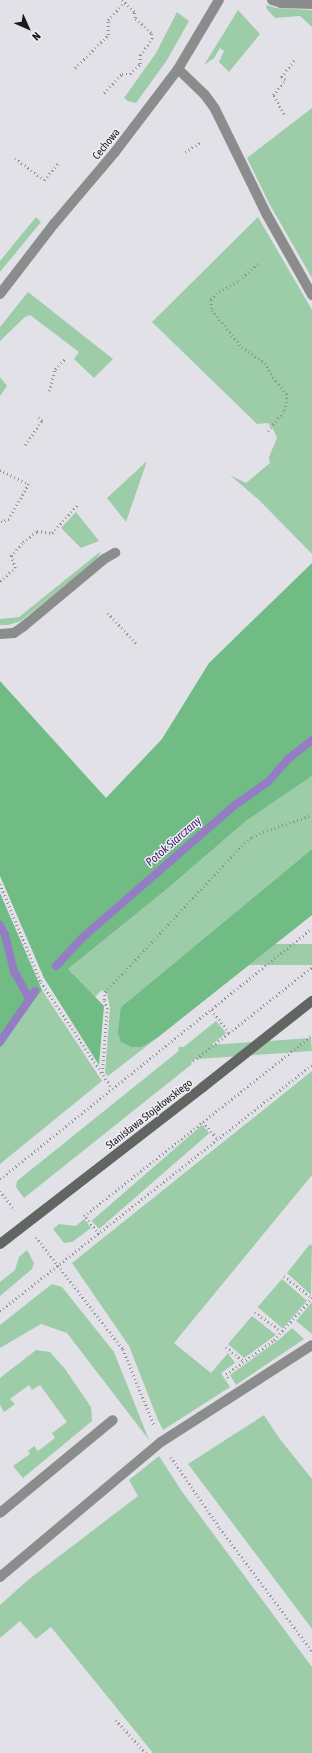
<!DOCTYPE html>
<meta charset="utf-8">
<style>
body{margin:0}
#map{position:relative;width:312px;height:1753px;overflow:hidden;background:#e2e1e7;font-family:"Asap Condensed",sans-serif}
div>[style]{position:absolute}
.green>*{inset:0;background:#9dcda8;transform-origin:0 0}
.forest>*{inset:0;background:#71bb85}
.stream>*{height:8px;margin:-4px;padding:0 4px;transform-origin:4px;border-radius:4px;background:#947dc5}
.path>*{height:2.5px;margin-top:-1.25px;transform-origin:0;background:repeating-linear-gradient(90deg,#919095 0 1px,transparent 0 4px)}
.lane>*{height:10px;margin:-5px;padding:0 5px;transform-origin:5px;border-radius:5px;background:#8b8d8c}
.street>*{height:10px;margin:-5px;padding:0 5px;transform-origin:5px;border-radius:5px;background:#8b8d8c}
.secondary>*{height:10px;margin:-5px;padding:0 5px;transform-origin:5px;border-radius:5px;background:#626663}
span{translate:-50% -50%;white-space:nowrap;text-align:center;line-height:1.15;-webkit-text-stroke:3px #efeef4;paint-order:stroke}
.street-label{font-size:11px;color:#1a191b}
.water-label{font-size:12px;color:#442176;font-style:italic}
.north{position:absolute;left:8px;top:8px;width:40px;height:40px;-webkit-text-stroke:3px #efeef4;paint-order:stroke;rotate:135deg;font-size:11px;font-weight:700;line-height:16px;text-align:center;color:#1a191b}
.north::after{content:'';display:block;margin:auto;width:14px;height:18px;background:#1a191b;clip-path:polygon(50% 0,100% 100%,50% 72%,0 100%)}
</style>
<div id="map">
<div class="green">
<div style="clip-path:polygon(267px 5px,276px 8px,312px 10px,312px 27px,300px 16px,275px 18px,266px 8px)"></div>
<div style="clip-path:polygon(238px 10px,260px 34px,229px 72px,219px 62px,224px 51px,220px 48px,214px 58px,204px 65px)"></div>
<div style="clip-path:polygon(177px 12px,189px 21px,167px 60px,136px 103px,128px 101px,124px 98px,156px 53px)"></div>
<div style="clip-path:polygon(312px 108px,312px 278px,270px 205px,247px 158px)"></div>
<div style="clip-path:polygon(36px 217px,41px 222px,0 272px,0 261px)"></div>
<div style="clip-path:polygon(258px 217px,312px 310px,312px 554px,259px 500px,230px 475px,246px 483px,270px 463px,269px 457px,277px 438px,273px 429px,268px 423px,257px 424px,152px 322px)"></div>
<div style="clip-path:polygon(28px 292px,113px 359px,94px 378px,74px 359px,79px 352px,30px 315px,25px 317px,0 341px,0 327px)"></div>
<div style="clip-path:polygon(0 377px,7px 386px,0 396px)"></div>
<div style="clip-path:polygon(147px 461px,126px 522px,107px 498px)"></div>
<div style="clip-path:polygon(76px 512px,99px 541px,81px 548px,61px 528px)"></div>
<div style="clip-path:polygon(101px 551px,97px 559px,21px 621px,8px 625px,0 625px,0 619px,19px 617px)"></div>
<div style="clip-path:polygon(312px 776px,312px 849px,121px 1007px,142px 1047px,157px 1038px,108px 1076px,105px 1073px,110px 1008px,107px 994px,102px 990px,95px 997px,68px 969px,167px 889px,246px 821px)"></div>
<div style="left:312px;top:944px;width:21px;height:117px;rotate:90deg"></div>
<div style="clip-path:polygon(42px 990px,102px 1081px,0 1164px,0 1048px)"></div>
<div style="clip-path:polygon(216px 1021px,226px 1033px,191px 1062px,192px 1064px,24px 1198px,16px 1187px,17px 1181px)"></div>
<div style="left:311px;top:1038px;width:13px;height:133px;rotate:86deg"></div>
<div style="clip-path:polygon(312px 1071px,312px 1175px,174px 1343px,211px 1373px,228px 1353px,235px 1363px,221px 1373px,230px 1387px,163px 1430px,158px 1420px,129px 1346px,72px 1263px)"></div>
<div style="left:202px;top:1125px;width:11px;height:146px;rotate:49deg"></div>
<div style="clip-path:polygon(84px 1219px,91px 1228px,72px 1242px,64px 1243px,53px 1229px,59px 1224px,76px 1226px)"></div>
<div style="clip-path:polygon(310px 1244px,312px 1246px,311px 1295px,287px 1273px)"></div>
<div style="clip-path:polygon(27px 1250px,34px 1263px,32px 1269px,0 1296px,0 1282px,15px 1270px,19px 1257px)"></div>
<div style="left:282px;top:1279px;width:33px;height:37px;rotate:41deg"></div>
<div style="clip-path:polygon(52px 1284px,62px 1287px,114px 1352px,149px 1440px,67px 1333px,41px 1324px,0 1348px,0 1325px)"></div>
<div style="clip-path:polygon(312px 1302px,312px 1334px,296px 1321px)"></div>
<div style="clip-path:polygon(252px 1316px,276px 1335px,244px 1358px,228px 1344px)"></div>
<div style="clip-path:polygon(292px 1328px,304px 1339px,236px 1385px,230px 1375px,281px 1338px)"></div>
<div style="clip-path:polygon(36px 1350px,50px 1352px,65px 1369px,91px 1407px,92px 1421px,23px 1478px,13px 1466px,30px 1454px,28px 1451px,34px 1446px,38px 1451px,55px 1438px,52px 1433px,67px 1422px,40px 1385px,32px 1390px,29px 1385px,10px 1399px,15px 1404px,4px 1412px,0 1405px,0 1378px)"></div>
<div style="clip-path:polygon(264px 1415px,279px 1438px,312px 1479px,312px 1629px,188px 1464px)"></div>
<div style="clip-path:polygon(159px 1456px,183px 1493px,312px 1667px,312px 1753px,153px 1753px,51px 1627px,36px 1639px,20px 1621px,0 1638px,0 1605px,28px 1580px,138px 1496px,129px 1480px)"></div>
</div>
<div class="forest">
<div style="clip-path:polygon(312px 563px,312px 776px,246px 821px,167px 889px,68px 969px,104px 1006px,99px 1065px,44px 978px,0 876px,0 681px,106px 798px,162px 739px,209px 663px)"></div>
<div style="clip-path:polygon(312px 849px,312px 915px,157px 1038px,142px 1047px,132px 1047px,121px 1042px,118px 1033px,121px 1007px)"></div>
<div style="clip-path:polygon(0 893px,42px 990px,0 1048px)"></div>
</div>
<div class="stream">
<div style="left:0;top:925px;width:11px;rotate:63deg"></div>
<div style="left:5px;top:935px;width:37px;rotate:76deg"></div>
<div style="left:14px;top:971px;width:31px;rotate:61deg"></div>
<div style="left:56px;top:966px;width:38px;rotate:-47deg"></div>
<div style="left:82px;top:938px;width:203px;rotate:-41deg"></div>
<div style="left:235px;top:805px;width:40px;rotate:-34.9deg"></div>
<div style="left:268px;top:782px;width:30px;rotate:-49deg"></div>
<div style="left:288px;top:759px;width:31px;rotate:-38deg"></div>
<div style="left:0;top:1042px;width:62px;rotate:-55.5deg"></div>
</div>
<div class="path">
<div style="left:75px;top:68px;width:47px;rotate:-45deg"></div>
<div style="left:108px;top:35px;width:15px;rotate:-90deg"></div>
<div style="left:108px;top:20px;width:23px;rotate:-47deg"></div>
<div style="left:104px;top:93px;width:26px;rotate:-47deg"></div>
<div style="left:122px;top:74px;width:8px"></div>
<div style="left:130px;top:74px;width:14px;rotate:-45deg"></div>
<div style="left:140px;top:64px;width:9px;rotate:-90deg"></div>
<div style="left:140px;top:55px;width:20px;rotate:-53deg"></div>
<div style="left:152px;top:39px;width:6px;rotate:-99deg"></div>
<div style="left:151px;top:33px;width:22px;rotate:-137deg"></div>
<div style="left:135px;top:18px;width:6px;rotate:-99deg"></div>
<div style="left:134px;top:12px;width:17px;rotate:-135deg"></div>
<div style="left:284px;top:114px;width:22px;rotate:-120deg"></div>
<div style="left:273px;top:95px;width:19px;rotate:-51deg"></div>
<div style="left:285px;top:80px;width:5px;rotate:-143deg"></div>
<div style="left:281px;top:77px;width:22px;rotate:-51deg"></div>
<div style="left:185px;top:152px;width:19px;rotate:-32deg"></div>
<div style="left:15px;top:158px;width:36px;rotate:37deg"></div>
<div style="left:44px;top:180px;width:23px;rotate:-50deg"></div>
<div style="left:258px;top:264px;width:27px;rotate:138deg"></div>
<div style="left:238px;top:282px;width:24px;rotate:152deg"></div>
<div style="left:217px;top:293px;width:9px;rotate:131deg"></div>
<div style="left:211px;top:300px;width:10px;rotate:84deg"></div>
<div style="left:212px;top:310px;width:48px;rotate:51deg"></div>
<div style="left:242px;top:347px;width:28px;rotate:35deg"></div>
<div style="left:265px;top:363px;width:21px;rotate:59deg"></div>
<div style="left:276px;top:381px;width:17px;rotate:50deg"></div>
<div style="left:287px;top:394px;width:8px;rotate:90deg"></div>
<div style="left:287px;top:402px;width:10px;rotate:107deg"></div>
<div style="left:284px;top:412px;width:25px;rotate:130deg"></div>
<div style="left:49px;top:391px;width:23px;rotate:-75deg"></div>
<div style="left:55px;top:369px;width:14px;rotate:-45deg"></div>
<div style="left:25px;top:445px;width:29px;rotate:-55deg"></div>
<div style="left:42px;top:421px;width:5px;rotate:-143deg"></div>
<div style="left:0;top:470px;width:32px;rotate:26deg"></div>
<div style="left:29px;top:484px;width:40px;rotate:119.7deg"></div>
<div style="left:9px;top:519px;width:8px;rotate:157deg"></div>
<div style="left:2px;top:522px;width:2px;rotate:-153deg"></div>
<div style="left:0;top:581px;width:20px;rotate:-41deg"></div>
<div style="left:15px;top:568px;width:13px;rotate:-108deg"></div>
<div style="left:11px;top:556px;width:18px;rotate:-49deg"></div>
<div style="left:23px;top:542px;width:18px;rotate:-38deg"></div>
<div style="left:37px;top:531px;width:15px;rotate:8deg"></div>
<div style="left:52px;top:533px;width:39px;rotate:-48deg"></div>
<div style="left:108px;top:613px;width:41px;rotate:47deg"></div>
<div style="left:0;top:884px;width:106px;rotate:67.3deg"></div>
<div style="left:41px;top:982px;width:128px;rotate:56.2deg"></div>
<div style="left:229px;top:1033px;width:106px;rotate:-38.5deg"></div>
<div style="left:193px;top:1061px;width:46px;rotate:-37.9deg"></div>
<div style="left:229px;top:1033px;width:31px;rotate:-128deg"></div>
<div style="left:102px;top:1073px;width:64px;rotate:-85.5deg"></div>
<div style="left:107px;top:1009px;width:9px;rotate:-108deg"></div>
<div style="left:104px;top:1000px;width:8px;rotate:-83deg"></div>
<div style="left:105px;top:992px;width:204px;rotate:-47deg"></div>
<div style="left:244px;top:843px;width:10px;rotate:-37deg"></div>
<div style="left:252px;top:837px;width:12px;rotate:-24deg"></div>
<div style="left:263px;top:832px;width:52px;rotate:-19.1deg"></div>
<div style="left:203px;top:1122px;width:23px;rotate:49deg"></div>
<div style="left:0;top:1179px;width:400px;rotate:-38.8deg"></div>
<div style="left:0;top:1191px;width:24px;rotate:52deg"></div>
<div style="left:99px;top:1234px;width:23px;rotate:-130deg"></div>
<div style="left:84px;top:1216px;width:291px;rotate:-38.4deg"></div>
<div style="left:36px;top:1237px;width:142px;rotate:52.2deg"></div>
<div style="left:123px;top:1349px;width:82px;rotate:67.8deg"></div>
<div style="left:284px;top:1276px;width:36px;rotate:38deg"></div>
<div style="left:0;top:1311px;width:397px;rotate:-38.3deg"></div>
<div style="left:255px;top:1312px;width:32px;rotate:36deg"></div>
<div style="left:226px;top:1347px;width:22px;rotate:39deg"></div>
<div style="left:228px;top:1378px;width:4px;rotate:-117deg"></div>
<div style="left:226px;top:1374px;width:59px;rotate:-35.3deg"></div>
<div style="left:274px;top:1340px;width:57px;rotate:-47.9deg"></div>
<div style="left:171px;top:1457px;width:86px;rotate:55.4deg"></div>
<div style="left:220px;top:1528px;width:154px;rotate:53.2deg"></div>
<div style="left:116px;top:1720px;width:45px;rotate:47.7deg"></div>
</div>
<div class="lane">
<div style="left:272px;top:0;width:9px;rotate:18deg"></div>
<div style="left:281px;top:3px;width:31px;rotate:2deg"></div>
<div style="left:178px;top:69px;width:37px;rotate:44deg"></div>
<div style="left:205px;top:95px;width:17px;rotate:54deg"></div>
<div style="left:215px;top:109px;width:118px;rotate:63.9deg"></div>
<div style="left:267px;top:215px;width:92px;rotate:60.6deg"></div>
<div style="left:0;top:634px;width:14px;rotate:-4deg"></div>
<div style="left:14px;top:633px;width:12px;rotate:-35deg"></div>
<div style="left:24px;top:626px;width:104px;rotate:-39.9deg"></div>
<div style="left:104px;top:559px;width:13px;rotate:-29deg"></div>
<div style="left:0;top:1513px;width:146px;rotate:-39.5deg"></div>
</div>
<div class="street">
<div style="left:0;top:294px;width:88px;rotate:-52.4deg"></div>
<div style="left:54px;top:224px;width:94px;rotate:-49.7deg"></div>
<div style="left:115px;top:152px;width:104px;rotate:-52.8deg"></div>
<div style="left:178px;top:69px;width:80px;rotate:-59.3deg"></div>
<div style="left:0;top:1577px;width:210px;rotate:-40deg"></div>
<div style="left:161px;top:1442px;width:179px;rotate:-32.7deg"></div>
</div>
<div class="secondary">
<div style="left:0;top:1244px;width:257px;rotate:-37.7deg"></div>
<div style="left:203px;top:1087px;width:139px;rotate:-38.3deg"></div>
</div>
<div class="street-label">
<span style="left:106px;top:144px;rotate:-51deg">Cechowa</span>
<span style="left:149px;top:1114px;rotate:-38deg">Stanisława Stojałowskiego</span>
</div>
<div class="water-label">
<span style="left:174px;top:842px;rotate:-41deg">Potok Siarczany</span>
</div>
<div class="north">N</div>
</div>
